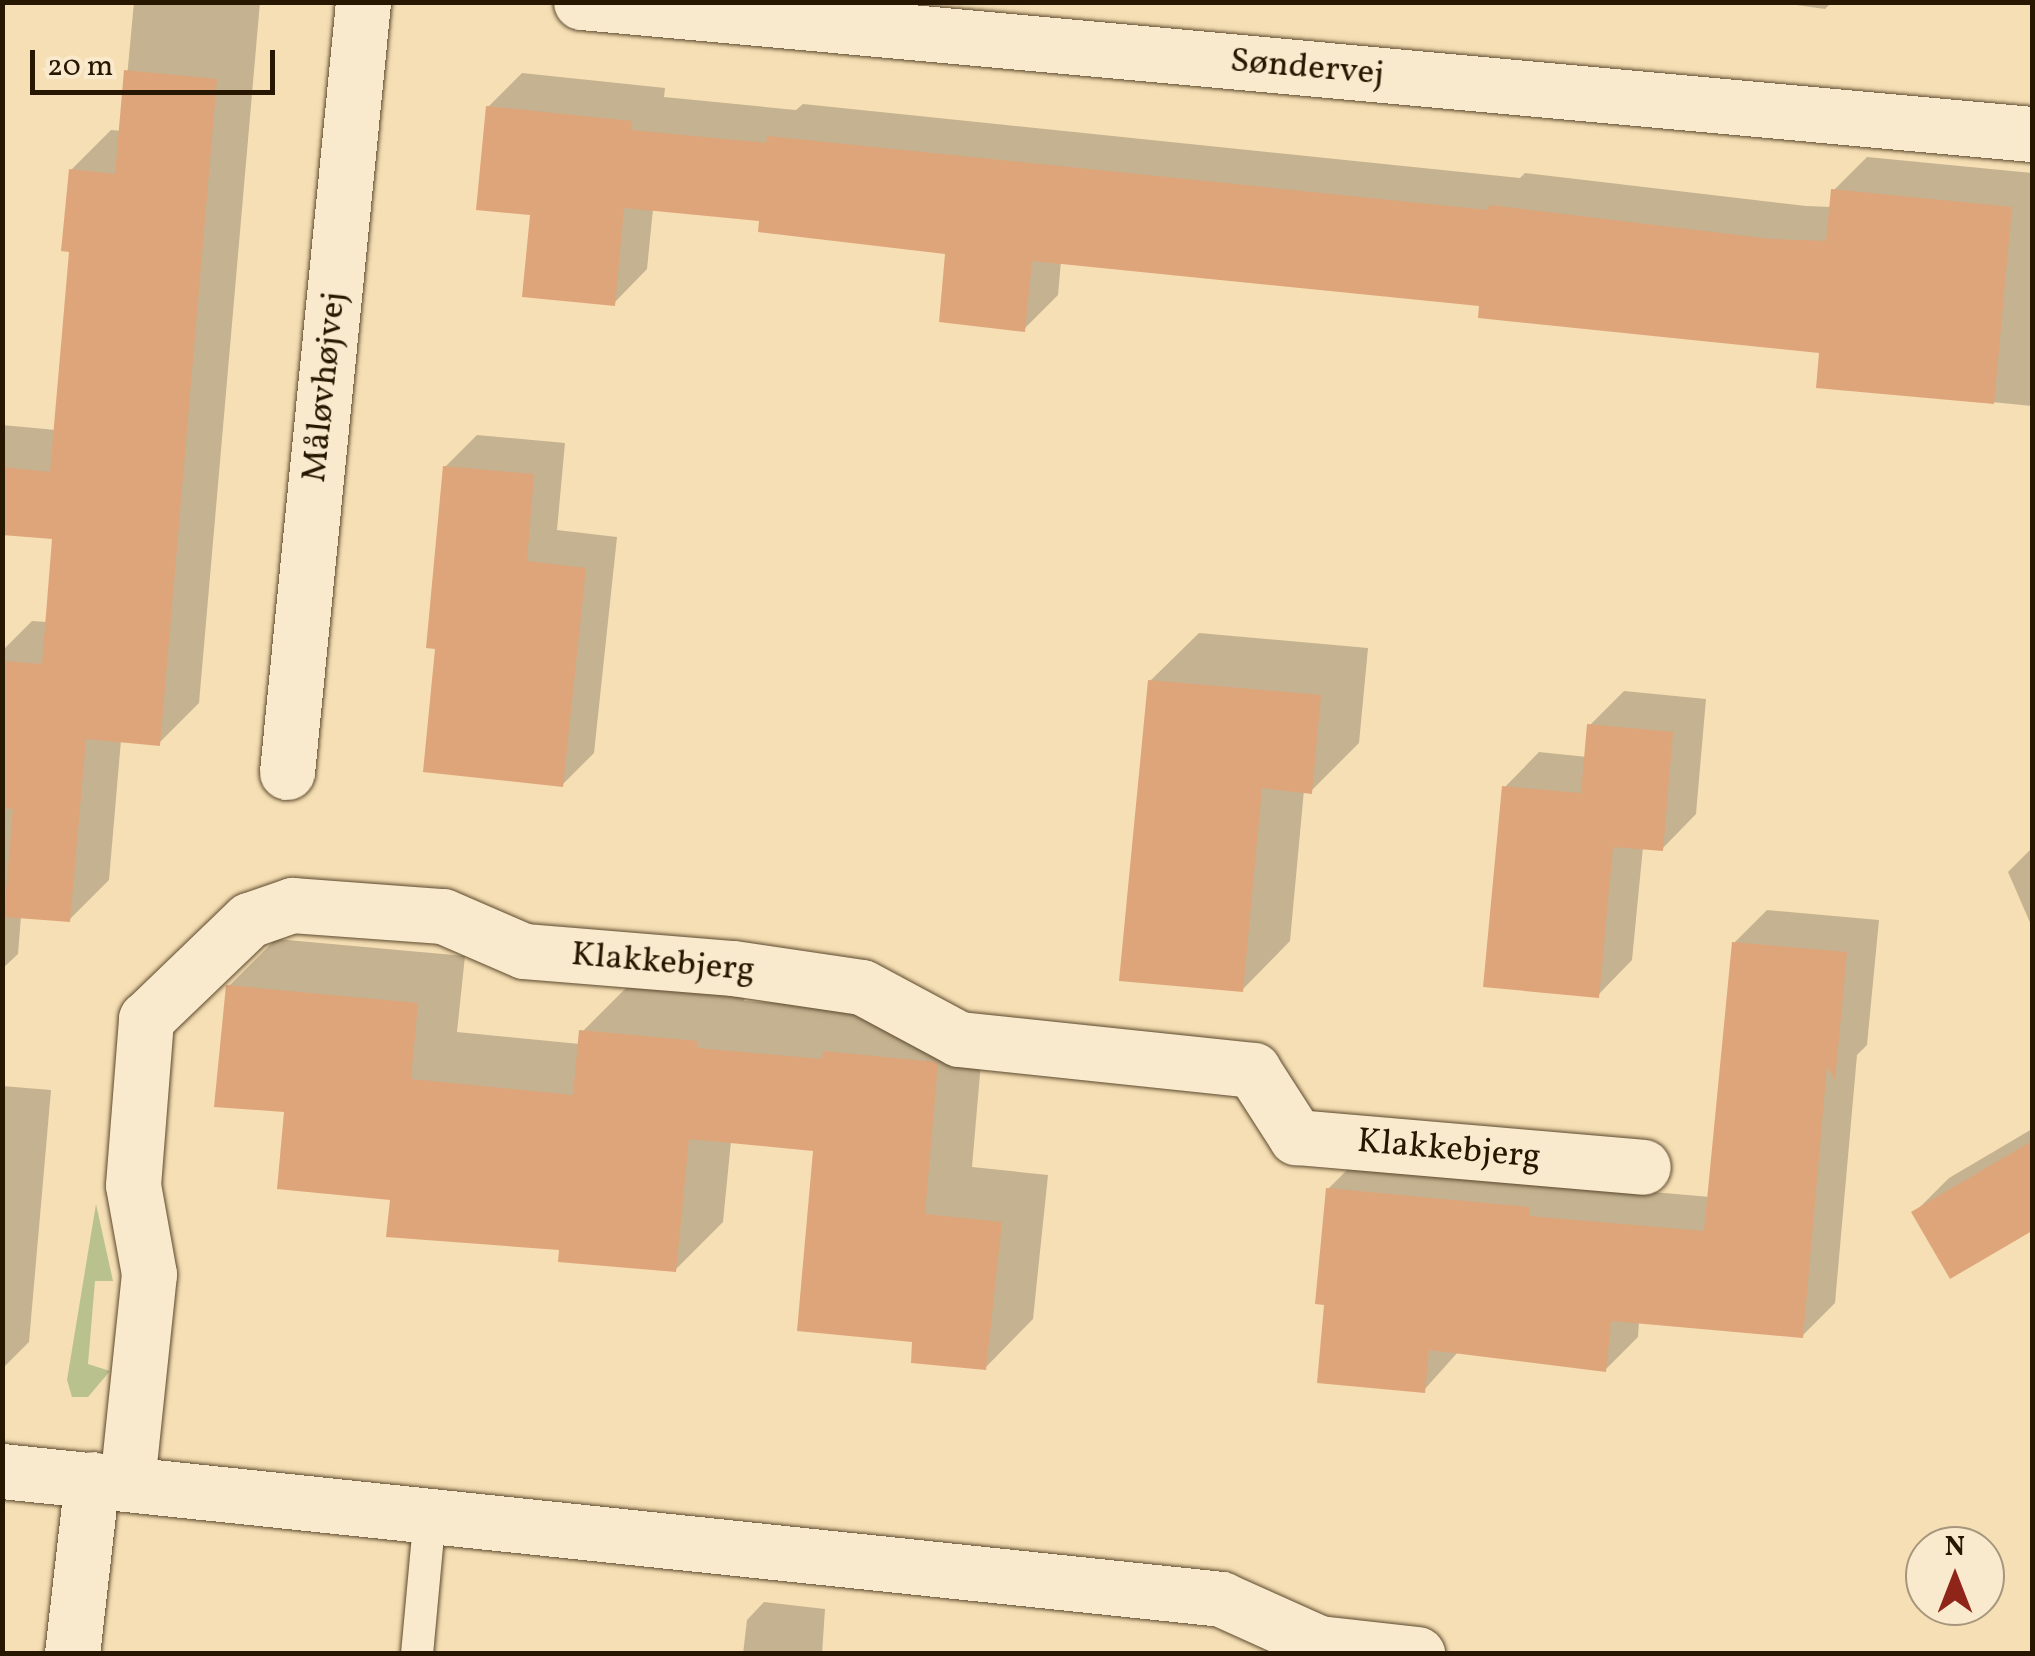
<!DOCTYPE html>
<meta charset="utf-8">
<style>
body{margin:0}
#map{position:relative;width:2035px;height:1656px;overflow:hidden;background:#f6dfb4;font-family:Vollkorn,serif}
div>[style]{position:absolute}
.green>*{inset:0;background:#b9c28f}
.shadow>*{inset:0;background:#0003}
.building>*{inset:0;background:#dfa57a}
.roads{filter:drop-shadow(0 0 2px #5c492d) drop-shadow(0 0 2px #5c492d)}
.lane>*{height:32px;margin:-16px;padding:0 16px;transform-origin:16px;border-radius:16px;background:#f9eace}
.street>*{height:55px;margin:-27.5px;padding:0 27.5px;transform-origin:27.5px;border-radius:27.5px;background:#f9eace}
span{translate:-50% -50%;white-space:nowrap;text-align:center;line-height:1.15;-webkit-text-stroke:9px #f9eace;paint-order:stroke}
.street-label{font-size:35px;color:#281700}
.frame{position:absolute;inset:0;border:5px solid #281700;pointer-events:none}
.north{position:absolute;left:1905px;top:1526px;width:100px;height:100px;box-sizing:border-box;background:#f9eace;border:2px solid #a5967c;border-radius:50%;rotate:0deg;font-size:28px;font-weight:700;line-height:40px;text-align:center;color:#281700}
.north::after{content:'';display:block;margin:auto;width:35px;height:45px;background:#8f2418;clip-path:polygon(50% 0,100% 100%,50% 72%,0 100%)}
.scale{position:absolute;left:30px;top:50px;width:245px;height:45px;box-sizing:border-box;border:5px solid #281700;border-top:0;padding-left:12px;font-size:30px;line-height:35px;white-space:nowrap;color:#281700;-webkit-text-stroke:8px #f9eace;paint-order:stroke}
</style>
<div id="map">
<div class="green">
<div style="clip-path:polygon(96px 1204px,113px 1281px,95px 1281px,88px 1364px,110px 1371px,88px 1397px,72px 1397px,67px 1380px)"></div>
</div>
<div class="shadow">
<div style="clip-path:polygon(134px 2px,260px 2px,199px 703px,159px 743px,121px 740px,109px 880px,69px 920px,21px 916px,18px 954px,2px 969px,2px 651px,32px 621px,47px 622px,54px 537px,2px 532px,2px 425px,56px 430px,72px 249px,71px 170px,111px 130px,122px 131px)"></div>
<div style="clip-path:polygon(1775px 2px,1832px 2px,1825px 9px)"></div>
<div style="clip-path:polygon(522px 73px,665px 88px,664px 97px,796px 110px,803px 104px,1520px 178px,1525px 173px,1806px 206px,1832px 207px,1833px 191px,1867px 157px,2032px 173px,2032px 406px,1818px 385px,1822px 351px,1482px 304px,1061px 261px,1058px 295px,1024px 329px,948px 252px,762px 219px,653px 209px,647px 269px,614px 303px,533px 213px,488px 107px)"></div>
<div style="clip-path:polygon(477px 435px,565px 443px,557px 530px,617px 537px,594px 753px,563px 784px,445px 467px)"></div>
<div style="clip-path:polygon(1199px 633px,1368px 648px,1359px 743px,1311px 791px,1304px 790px,1290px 941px,1242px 990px,1150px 681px)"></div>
<div style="clip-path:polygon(1624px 691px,1706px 699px,1696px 814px,1662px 849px,1643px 847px,1632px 960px,1598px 995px,1505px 787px,1539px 752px,1587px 757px,1590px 725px)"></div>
<div style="clip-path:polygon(2032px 848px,2032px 927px,2008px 872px)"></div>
<div style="clip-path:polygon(1767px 910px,1879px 920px,1867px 1045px,1857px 1055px,1835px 1303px,1802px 1336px,1639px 1321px,1638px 1337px,1605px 1370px,1458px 1352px,1424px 1390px,1327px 1303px,1328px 1189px,1361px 1156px,1561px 1184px,1710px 1197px,1734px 943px)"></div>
<div style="clip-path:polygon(276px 939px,465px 956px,457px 1032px,580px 1044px,582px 1032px,630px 984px,745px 994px,744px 1001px,985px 1016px,972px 1167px,1048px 1175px,1033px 1319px,986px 1367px,915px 1340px,816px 1149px,731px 1141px,723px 1222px,675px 1270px,561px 1247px,392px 1198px,287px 1110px,228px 987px)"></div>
<div style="clip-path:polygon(2px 1086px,51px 1090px,29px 1342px,2px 1369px)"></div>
<div style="clip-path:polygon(2032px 1129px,2032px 1228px,1951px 1276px,1914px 1213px,1949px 1178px)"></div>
<div style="clip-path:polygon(764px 1602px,825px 1609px,822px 1654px,743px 1654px,747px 1620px)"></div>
</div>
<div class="building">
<div style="clip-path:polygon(124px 70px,217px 79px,160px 746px,86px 739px,70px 922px,4px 917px,13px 809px,2px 808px,2px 661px,42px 664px,52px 539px,2px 535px,2px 467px,50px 472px,69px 252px,61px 251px,69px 169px,115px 174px)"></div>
<div style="clip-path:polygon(486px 106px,632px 121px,632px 130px,766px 143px,767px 136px,1488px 210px,1489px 205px,1771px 239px,1826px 241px,1831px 189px,2012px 207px,1994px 404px,1816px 388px,1819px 353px,1478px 318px,1479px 306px,1032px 261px,1025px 332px,939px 322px,945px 254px,758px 232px,759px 221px,624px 208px,615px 306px,522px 297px,530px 215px,476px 210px)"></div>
<div style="clip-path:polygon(443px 466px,534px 474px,527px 561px,586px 568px,563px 787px,423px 772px,435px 649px,426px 648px)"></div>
<div style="clip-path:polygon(1148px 680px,1321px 695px,1312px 794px,1262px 788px,1243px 992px,1119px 981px)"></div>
<div style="clip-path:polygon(1587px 724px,1673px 732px,1663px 851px,1613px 847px,1599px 998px,1483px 987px,1502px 786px,1581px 793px)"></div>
<div style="clip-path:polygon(1732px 942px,1847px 952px,1835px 1080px,1827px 1066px,1803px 1338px,1611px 1321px,1606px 1372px,1429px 1350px,1425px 1393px,1317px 1383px,1324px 1305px,1315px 1304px,1326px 1188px,1530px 1207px,1529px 1216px,1704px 1231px)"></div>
<div style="clip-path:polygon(226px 985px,418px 1003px,411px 1079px,573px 1095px,579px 1030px,698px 1041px,697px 1048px,822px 1059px,823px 1051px,935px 1062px,938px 1063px,925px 1214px,1002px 1222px,986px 1370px,911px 1363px,912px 1342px,797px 1331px,813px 1151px,689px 1139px,676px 1272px,558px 1262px,559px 1250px,386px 1237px,390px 1200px,277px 1189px,284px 1112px,214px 1107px)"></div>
<div style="clip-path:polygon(2032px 1141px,2032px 1231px,1950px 1279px,1911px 1212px)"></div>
</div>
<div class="roads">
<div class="lane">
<div style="left:417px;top:1654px;width:140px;rotate:-84.7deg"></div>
</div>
<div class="street">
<div style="left:581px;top:2px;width:1457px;rotate:5.2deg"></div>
<div style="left:287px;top:772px;width:774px;rotate:-84.36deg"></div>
<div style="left:2px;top:1471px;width:1226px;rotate:5.99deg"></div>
<div style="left:1221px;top:1599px;width:107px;rotate:24.2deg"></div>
<div style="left:1319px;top:1643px;width:99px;rotate:6.4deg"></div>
<div style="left:127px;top:1483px;width:210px;rotate:-84deg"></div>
<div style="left:149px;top:1274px;width:90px;rotate:-100.2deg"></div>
<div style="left:133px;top:1185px;width:167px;rotate:-85.5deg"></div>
<div style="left:146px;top:1019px;width:143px;rotate:-43.9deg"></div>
<div style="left:249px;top:920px;width:46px;rotate:-19.2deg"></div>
<div style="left:292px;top:905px;width:151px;rotate:4.2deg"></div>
<div style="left:443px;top:916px;width:88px;rotate:23.4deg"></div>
<div style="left:524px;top:951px;width:210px;rotate:4.7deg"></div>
<div style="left:733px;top:968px;width:130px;rotate:8.4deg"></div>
<div style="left:862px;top:987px;width:110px;rotate:28.2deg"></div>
<div style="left:959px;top:1039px;width:296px;rotate:6deg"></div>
<div style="left:1253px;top:1070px;width:80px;rotate:57.3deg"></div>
<div style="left:1296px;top:1137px;width:348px;rotate:4.9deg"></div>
<div style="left:72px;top:1654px;width:176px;rotate:-83.5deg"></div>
</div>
</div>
<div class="street-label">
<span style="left:1307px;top:68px;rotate:5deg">Søndervej</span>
<span style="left:325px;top:387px;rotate:-84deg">Måløvhøjvej</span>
<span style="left:663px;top:963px;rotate:5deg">Klakkebjerg</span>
<span style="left:1449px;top:1150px;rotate:5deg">Klakkebjerg</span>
</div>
<div class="frame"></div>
<div class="north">N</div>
<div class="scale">20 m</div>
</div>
